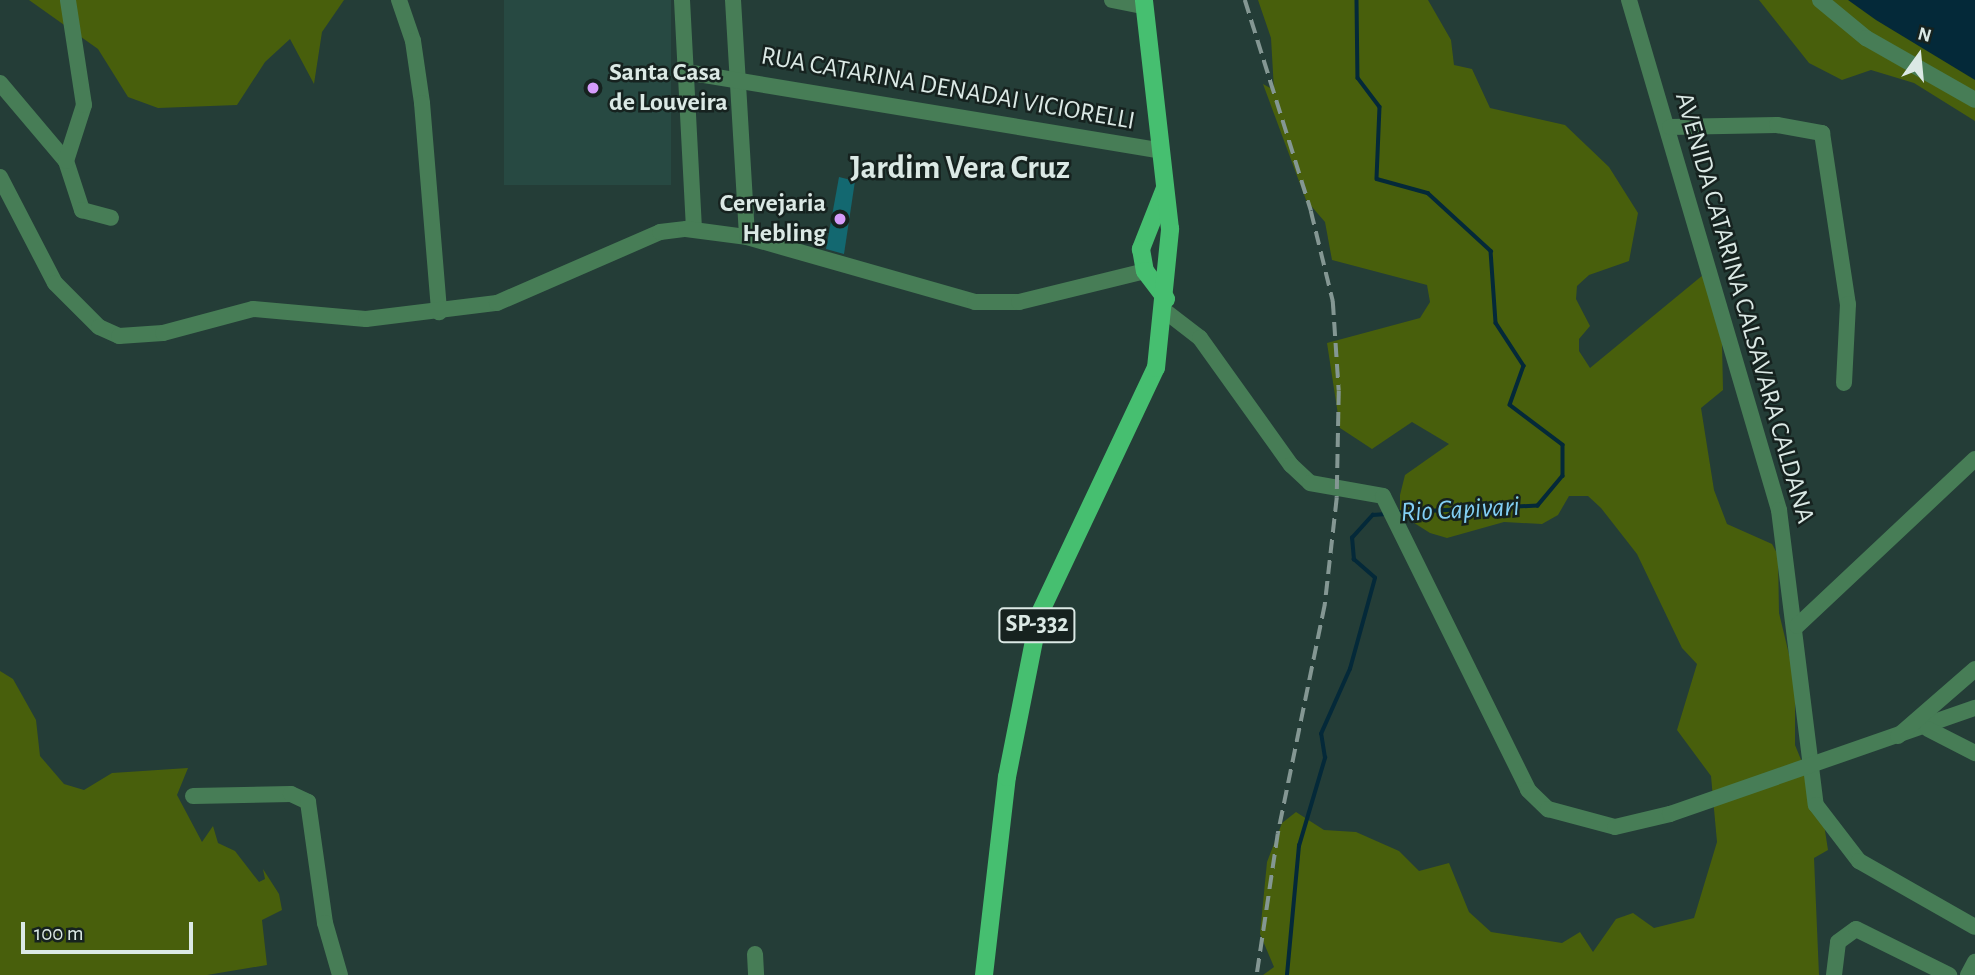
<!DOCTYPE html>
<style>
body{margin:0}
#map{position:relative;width:1975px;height:975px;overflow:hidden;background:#243d37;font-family:"Alegreya Sans",sans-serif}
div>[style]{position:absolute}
.built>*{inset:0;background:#274942;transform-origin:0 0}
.green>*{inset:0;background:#485f0c}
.water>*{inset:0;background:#042939}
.stream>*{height:3.5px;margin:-1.75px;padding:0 1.75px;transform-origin:1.75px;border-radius:1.75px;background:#042939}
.building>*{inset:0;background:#136870}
.minor>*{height:16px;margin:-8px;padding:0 8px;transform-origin:8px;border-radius:8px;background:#477d56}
.major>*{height:18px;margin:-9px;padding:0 9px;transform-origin:9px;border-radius:9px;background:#46bf70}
.rail>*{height:3.5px;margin-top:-1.75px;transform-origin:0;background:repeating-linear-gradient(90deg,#849793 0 14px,transparent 0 21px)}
.dots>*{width:19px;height:19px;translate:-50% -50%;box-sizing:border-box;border:4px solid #16221f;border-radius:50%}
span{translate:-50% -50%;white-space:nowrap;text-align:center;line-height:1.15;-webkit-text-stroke:5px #16221f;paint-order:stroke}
.shield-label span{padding:2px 5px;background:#16221f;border:2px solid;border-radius:5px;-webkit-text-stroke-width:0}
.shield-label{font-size:24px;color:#dbe9e5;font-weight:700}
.poi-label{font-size:26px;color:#dbe9e5;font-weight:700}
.left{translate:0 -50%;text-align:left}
.right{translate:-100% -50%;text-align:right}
.street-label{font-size:26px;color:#dbe9e5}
.water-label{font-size:28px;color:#82cff5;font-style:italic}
.district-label{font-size:33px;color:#dbe9e5;font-weight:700}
.north{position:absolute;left:1884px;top:21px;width:70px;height:70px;-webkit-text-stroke:5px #16221f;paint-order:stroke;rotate:15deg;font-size:19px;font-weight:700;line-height:28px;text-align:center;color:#dbe9e5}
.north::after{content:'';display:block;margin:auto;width:24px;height:32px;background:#dbe9e5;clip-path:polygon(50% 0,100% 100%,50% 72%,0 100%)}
.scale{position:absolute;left:21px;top:922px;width:172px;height:32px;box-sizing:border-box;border:4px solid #dbe9e5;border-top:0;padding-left:9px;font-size:21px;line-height:24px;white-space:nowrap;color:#dbe9e5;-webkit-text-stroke:5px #16221f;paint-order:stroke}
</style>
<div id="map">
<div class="built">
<div style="left:504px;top:0;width:167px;height:185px"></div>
</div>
<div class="green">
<div style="clip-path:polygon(29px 0,344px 0,322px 32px,314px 84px,290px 39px,265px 62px,237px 105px,158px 108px,128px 97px,98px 49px)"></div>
<div style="clip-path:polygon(1258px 0,1428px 0,1451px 40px,1454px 65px,1472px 69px,1490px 108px,1565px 125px,1609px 167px,1638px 213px,1629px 261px,1589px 275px,1577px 286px,1576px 299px,1590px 326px,1579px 339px,1579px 351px,1590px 368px,1703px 275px,1722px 343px,1723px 390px,1701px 408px,1714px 490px,1727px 524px,1772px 544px,1778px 555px,1779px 613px,1795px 679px,1795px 745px,1822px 811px,1828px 850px,1814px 858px,1819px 975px,1263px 975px,1274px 967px,1260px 934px,1267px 862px,1282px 823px,1296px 812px,1324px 830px,1356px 832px,1399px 851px,1419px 871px,1449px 863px,1469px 912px,1491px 932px,1562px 943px,1580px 932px,1593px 952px,1616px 919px,1633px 913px,1654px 928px,1694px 918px,1717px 842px,1711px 776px,1677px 730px,1697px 664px,1682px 648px,1637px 554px,1601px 508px,1588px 496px,1569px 496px,1558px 515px,1542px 524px,1504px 522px,1447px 538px,1430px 533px,1400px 514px,1400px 495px,1405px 475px,1449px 444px,1412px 422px,1372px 449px,1340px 428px,1327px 343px,1420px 318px,1430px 302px,1427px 285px,1332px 260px,1325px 222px,1306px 200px,1263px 84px,1274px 90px,1271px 38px)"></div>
<div style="clip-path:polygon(1759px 0,1975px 0,1975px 121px,1914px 83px,1871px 70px,1842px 80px,1809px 63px)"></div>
<div style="clip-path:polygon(0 671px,13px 679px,36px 720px,40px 756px,64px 784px,84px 790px,112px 773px,188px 768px,177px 795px,202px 842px,213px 826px,218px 843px,235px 851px,259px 882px,265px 879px,263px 869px,279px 894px,282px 910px,262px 920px,267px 965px,207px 975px,0 975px)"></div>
</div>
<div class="water">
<div style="clip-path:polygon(1848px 0,1975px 0,1975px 80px,1876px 20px)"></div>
</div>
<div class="stream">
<div style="left:1357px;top:0;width:78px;rotate:89.3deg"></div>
<div style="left:1358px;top:78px;width:36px;rotate:53deg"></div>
<div style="left:1380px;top:107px;width:72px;rotate:92.4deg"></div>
<div style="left:1377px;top:179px;width:53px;rotate:15.4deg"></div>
<div style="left:1428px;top:193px;width:86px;rotate:42.6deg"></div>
<div style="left:1491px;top:251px;width:72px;rotate:86deg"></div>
<div style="left:1496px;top:323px;width:51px;rotate:56.9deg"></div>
<div style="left:1524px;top:366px;width:41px;rotate:109.7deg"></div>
<div style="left:1510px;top:405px;width:66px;rotate:37deg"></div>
<div style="left:1563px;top:445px;width:31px;rotate:90deg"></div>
<div style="left:1563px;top:476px;width:39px;rotate:130deg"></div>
<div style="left:1538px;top:506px;width:141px;rotate:177.2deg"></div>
<div style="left:1287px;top:975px;width:130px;rotate:-84.7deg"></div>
<div style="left:1299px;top:846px;width:92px;rotate:-73.5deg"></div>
<div style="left:1325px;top:758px;width:24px;rotate:-99deg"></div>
<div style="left:1321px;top:734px;width:71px;rotate:-66deg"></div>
<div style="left:1350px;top:669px;width:94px;rotate:-74.6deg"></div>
<div style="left:1375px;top:578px;width:28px;rotate:-139deg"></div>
<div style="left:1354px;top:560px;width:22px;rotate:-95deg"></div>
<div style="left:1352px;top:538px;width:31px;rotate:-48deg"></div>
<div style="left:1373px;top:515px;width:13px;rotate:-4deg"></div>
</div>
<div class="building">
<div style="clip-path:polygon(839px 177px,855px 181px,844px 254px,826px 249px)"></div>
</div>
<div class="minor">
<div style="left:399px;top:0;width:43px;rotate:71.1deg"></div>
<div style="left:413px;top:41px;width:63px;rotate:81.7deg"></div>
<div style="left:422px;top:103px;width:210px;rotate:85.3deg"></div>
<div style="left:682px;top:0;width:229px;rotate:87deg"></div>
<div style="left:733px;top:0;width:237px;rotate:86.6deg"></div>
<div style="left:1112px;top:0;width:33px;rotate:11deg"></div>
<div style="left:1629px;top:0;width:532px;rotate:73.61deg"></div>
<div style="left:1779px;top:510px;width:297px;rotate:82.9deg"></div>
<div style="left:1816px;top:805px;width:71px;rotate:52.5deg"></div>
<div style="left:1859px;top:861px;width:133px;rotate:29.6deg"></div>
<div style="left:1820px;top:0;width:60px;rotate:39.6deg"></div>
<div style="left:1866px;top:38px;width:125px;rotate:29.6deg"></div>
<div style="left:686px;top:72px;width:479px;rotate:9.4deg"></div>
<div style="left:0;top:83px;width:102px;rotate:49.8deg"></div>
<div style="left:66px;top:161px;width:52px;rotate:71.9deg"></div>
<div style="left:82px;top:210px;width:30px;rotate:15deg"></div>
<div style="left:1670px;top:127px;width:107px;rotate:-1.1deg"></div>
<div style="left:1777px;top:125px;width:46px;rotate:10.1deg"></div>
<div style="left:1822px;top:133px;width:173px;rotate:81.4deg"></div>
<div style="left:1848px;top:304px;width:79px;rotate:92.9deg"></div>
<div style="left:66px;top:161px;width:59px;rotate:-72.2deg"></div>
<div style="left:84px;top:105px;width:106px;rotate:-98.7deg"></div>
<div style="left:0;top:177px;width:119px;rotate:62.6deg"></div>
<div style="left:55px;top:283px;width:62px;rotate:45deg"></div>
<div style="left:99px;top:327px;width:22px;rotate:24deg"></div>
<div style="left:119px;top:336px;width:44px;rotate:-3.9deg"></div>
<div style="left:163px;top:333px;width:93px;rotate:-14.9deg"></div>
<div style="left:253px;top:309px;width:113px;rotate:5.1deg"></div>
<div style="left:366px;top:319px;width:132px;rotate:-7deg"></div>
<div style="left:497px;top:303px;width:178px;rotate:-23.5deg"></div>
<div style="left:660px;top:232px;width:26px;rotate:-7deg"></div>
<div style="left:686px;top:229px;width:62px;rotate:7.5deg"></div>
<div style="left:747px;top:237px;width:237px;rotate:15.9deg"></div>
<div style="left:975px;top:302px;width:44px"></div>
<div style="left:1019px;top:302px;width:130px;rotate:-13.8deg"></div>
<div style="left:1165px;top:311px;width:44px;rotate:37.6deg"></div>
<div style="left:1200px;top:338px;width:156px;rotate:54.4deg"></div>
<div style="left:1291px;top:465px;width:26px;rotate:43deg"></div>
<div style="left:1310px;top:483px;width:74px;rotate:10.1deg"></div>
<div style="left:1383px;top:496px;width:328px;rotate:63.7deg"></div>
<div style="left:1528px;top:790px;width:28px;rotate:44deg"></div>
<div style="left:1548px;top:809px;width:69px;rotate:15deg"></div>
<div style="left:1615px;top:827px;width:57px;rotate:-13.3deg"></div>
<div style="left:1670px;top:814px;width:323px;rotate:-19.2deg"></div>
<div style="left:1797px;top:626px;width:244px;rotate:-43.2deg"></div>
<div style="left:1928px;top:729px;width:53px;rotate:27.1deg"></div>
<div style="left:1898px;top:736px;width:102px;rotate:-41deg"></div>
<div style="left:193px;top:796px;width:98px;rotate:-1.2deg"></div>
<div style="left:291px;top:794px;width:19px;rotate:25deg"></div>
<div style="left:308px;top:802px;width:122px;rotate:82deg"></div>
<div style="left:325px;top:923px;width:54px;rotate:73.9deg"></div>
<div style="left:755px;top:954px;width:21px;rotate:87deg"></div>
<div style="left:1834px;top:975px;width:33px;rotate:-83deg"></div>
<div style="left:1838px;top:942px;width:22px;rotate:-36deg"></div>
<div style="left:1856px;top:929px;width:104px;rotate:26.3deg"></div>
<div style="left:1968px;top:975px;width:15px;rotate:-62deg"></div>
</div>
<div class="major">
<div style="left:1165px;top:188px;width:66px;rotate:111.5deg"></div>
<div style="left:1141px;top:249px;width:22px;rotate:80deg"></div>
<div style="left:1145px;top:271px;width:35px;rotate:53deg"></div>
<div style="left:984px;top:975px;width:199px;rotate:-83.4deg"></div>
<div style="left:1007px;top:777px;width:165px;rotate:-78.8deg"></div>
<div style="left:1039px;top:615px;width:273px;rotate:-64.7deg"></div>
<div style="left:1156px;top:368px;width:140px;rotate:-84.2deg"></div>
<div style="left:1170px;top:229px;width:230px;rotate:-96.5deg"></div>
</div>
<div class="rail">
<div style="left:1245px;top:0;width:221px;rotate:72.6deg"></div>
<div style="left:1311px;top:211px;width:93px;rotate:76.3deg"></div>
<div style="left:1333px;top:301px;width:90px;rotate:86.2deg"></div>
<div style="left:1339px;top:391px;width:107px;rotate:91.1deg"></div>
<div style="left:1337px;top:498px;width:108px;rotate:96.4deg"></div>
<div style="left:1325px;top:605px;width:234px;rotate:101.6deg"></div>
<div style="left:1278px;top:834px;width:143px;rotate:98.5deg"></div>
</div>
<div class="dots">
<div style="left:593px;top:88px;background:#d59cfb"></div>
<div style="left:840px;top:219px;background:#d59cfb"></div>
</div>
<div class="shield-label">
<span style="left:1037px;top:625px">SP-332</span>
</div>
<div class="poi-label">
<span class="left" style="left:609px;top:88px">Santa Casa<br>de Louveira</span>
<span class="right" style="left:826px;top:219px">Cervejaria<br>Hebling</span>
</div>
<div class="street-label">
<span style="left:948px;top:89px;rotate:10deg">RUA CATARINA DENADAI VICIORELLI</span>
<span style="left:1744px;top:308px;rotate:74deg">AVENIDA CATARINA CALSAVARA CALDANA</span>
</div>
<div class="water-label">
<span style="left:1460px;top:510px;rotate:-3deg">Rio Capivari</span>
</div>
<div class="district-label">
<span style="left:960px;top:169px">Jardim Vera Cruz</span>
</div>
<div class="north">N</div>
<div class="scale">100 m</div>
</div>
